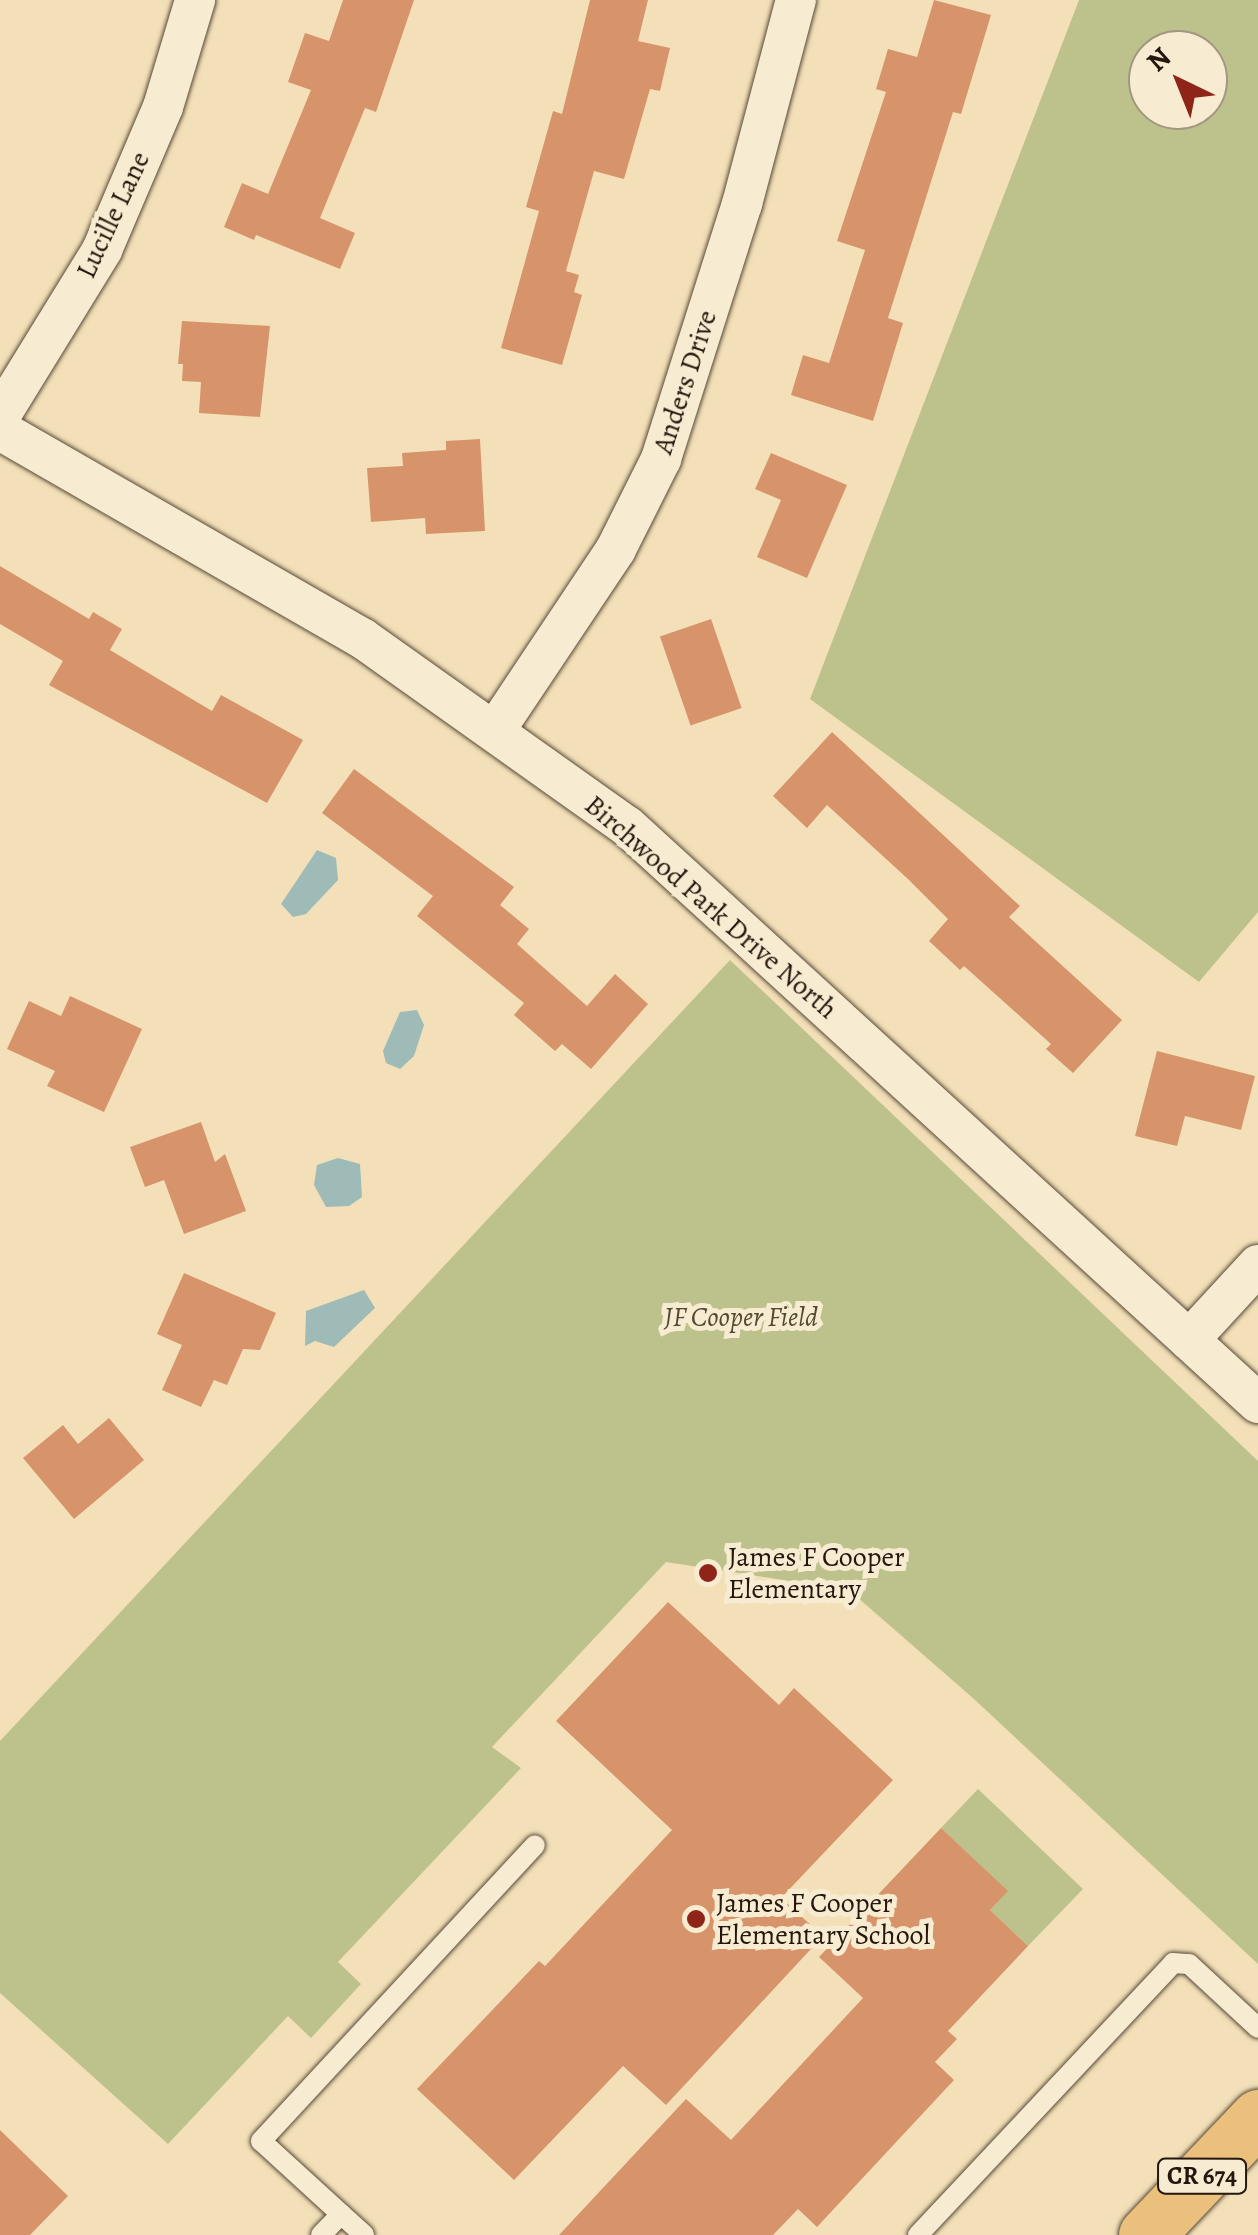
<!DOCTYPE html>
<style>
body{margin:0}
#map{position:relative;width:1258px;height:2235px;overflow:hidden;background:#f3e0b8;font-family:Alegreya,serif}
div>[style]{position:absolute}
.green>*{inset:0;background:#bdc28d}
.water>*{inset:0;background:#9ebbb8}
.building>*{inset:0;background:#d7946a;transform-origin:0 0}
.roads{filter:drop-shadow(0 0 2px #584a38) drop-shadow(0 0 2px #584a38)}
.service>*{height:20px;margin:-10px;padding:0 10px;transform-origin:10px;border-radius:10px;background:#f7ebd1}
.minor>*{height:40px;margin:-20px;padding:0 20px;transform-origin:20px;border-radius:20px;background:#f7ebd1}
.primary>*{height:55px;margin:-27.5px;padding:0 27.5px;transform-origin:27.5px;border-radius:27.5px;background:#eac07c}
.dots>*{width:28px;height:28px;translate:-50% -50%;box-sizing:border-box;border:5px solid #f7ebd1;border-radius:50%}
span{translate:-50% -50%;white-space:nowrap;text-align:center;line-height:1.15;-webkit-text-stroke:10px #f7ebd1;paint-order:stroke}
.shield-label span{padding:2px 8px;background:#f7ebd1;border:2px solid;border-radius:8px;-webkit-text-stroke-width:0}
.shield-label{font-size:25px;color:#24180e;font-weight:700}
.street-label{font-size:28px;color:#24180e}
.park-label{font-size:28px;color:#524b34;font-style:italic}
.poi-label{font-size:28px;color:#24180e}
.left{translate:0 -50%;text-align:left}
.north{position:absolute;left:1128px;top:30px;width:100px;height:100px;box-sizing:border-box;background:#f7ebd1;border:2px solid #a39783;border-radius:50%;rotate:317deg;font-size:28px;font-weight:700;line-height:40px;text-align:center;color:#24180e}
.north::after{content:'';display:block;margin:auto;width:35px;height:45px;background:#8f2418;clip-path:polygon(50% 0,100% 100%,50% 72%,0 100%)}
</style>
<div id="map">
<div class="green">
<div style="clip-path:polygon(evenodd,1079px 0,1258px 0,1258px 912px,1199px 982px,810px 699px,1079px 0,1148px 50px,1208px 50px,1208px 110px,1148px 110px,1148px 50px)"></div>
<div style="clip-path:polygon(730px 960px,1258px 1461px,1258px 1964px,974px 1699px,849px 1590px,666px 1562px,492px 1747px,521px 1768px,338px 1962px,361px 1984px,311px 2038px,288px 2016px,168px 2144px,0 1993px,0 1741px)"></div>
<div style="clip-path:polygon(978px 1789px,1083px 1889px,1028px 1946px,990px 1910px,1007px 1891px,941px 1828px)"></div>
</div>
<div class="water">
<div style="clip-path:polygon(317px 850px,336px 858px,338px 880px,306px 914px,293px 917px,281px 904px)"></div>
<div style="clip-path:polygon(417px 1010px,424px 1025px,414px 1056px,400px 1069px,386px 1063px,383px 1051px,400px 1012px)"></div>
<div style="clip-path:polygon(338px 1158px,360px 1164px,362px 1197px,349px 1206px,326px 1207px,314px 1185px,317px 1165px)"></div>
<div style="clip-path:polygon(364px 1290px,375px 1308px,334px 1347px,315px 1341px,305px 1346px,306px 1311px)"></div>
</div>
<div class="building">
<div style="clip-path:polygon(343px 0,414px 0,376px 112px,365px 108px,320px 218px,355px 233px,340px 269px,256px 235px,254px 240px,224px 227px,242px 183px,268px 194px,311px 90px,288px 82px,305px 33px,329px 41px)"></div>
<div style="clip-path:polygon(590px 0,648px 0,638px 41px,670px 48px,660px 91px,650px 89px,624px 179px,594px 171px,566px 271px,579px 275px,574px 292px,582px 295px,562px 365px,501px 348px,539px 211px,526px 207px,553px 111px,562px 114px)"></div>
<div style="clip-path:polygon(934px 0,991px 15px,961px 114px,953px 112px,888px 318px,903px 323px,873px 421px,791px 395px,803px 355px,829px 363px,865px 250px,837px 241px,886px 92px,876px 89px,888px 49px,917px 57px)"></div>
<div style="clip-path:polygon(182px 321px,270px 326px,260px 417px,199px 413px,201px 382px,182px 381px,183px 364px,178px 364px)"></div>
<div style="clip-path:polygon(480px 439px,485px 531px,426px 534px,425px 518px,371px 522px,367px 468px,403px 466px,402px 453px,446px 450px,446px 441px)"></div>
<div style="clip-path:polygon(771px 453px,847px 485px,807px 578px,757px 557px,781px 500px,755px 489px)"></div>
<div style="clip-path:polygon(0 566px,89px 619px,93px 612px,122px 629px,110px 650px,212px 711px,221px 695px,303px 740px,267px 803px,49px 685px,63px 661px,0 624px)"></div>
<div style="left:711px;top:619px;width:94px;height:54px;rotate:71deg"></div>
<div style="clip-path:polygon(832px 732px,1020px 906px,1009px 917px,1122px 1020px,1073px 1073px,1046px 1049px,1051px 1044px,964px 966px,960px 970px,929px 941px,948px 919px,908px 879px,827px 805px,807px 828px,773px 796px)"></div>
<div style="clip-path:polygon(354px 769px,514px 887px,500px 905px,529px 929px,517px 944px,587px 1006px,615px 974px,648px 1004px,591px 1069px,562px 1044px,555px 1051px,514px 1015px,524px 1003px,417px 916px,433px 896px,322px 813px)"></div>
<div style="clip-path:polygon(70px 996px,142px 1029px,104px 1112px,47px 1086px,55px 1071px,7px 1049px,29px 1001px,61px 1016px)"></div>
<div style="clip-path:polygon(1157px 1051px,1255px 1076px,1241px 1130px,1185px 1116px,1177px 1146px,1135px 1136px)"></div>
<div style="clip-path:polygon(201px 1122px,215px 1162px,225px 1154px,246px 1211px,184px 1234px,164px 1180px,145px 1187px,130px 1147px)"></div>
<div style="clip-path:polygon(184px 1273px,276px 1313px,260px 1350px,243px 1349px,227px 1385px,214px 1380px,201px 1407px,162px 1390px,182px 1345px,157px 1334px)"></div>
<div style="clip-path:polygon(109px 1418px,144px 1460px,74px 1519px,23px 1458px,63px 1425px,78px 1444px)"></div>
<div style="clip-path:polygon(668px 1602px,779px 1705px,794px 1688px,893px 1780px,781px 1898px,823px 1936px,666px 2105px,623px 2066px,514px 2180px,417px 2089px,539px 1961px,545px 1966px,672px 1830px,556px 1721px)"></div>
<div style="clip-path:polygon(941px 1828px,1008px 1891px,990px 1910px,1028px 1946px,948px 2031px,957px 2039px,935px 2062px,954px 2080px,817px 2227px,798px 2209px,773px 2235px,559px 2235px,686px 2099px,731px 2140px,863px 1998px,819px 1957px)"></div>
<div style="clip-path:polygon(0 2130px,68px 2196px,30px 2235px,0 2235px)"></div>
</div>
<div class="roads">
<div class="service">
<div style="left:341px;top:2214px;width:108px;rotate:-137.6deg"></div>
<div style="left:261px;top:2141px;width:403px;rotate:-47.2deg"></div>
<div style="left:321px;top:2235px;width:29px;rotate:-46deg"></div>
<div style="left:341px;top:2214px;width:31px;rotate:42deg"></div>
<div style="left:918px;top:2235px;width:373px;rotate:-46.8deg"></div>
<div style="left:1173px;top:1963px;width:16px;rotate:4deg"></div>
<div style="left:1189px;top:1964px;width:94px;rotate:42.8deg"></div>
</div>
<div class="minor">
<div style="left:0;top:416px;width:195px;rotate:-58.4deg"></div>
<div style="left:102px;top:250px;width:155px;rotate:-66.9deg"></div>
<div style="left:163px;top:107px;width:112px;rotate:-73.3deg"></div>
<div style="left:0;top:430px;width:418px;rotate:29.9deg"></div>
<div style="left:362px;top:638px;width:325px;rotate:35.4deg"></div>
<div style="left:627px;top:826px;width:855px;rotate:42.44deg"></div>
<div style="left:496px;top:729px;width:216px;rotate:-56.3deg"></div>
<div style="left:616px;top:549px;width:101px;rotate:-63.4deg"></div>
<div style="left:661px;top:459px;width:268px;rotate:-72.4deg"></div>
<div style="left:742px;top:204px;width:211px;rotate:-75.2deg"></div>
<div style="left:1189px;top:1340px;width:102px;rotate:-47.4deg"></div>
</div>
<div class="primary">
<div style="left:1146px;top:2235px;width:163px;rotate:-46.5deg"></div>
</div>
</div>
<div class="dots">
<div style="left:708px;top:1573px;background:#8f2418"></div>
<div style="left:696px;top:1919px;background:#8f2418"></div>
</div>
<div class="shield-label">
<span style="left:1202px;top:2176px">CR 674</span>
</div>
<div class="street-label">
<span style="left:113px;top:215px;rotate:-65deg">Lucille Lane</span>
<span style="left:685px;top:382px;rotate:-72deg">Anders Drive</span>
<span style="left:711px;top:907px;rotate:41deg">Birchwood Park Drive North</span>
</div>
<div class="park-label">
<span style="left:741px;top:1317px">JF Cooper Field</span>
</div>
<div class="poi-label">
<span class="left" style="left:728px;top:1573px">James F Cooper<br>Elementary</span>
<span class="left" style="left:716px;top:1919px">James F Cooper<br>Elementary School</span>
</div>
<div class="north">N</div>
</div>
